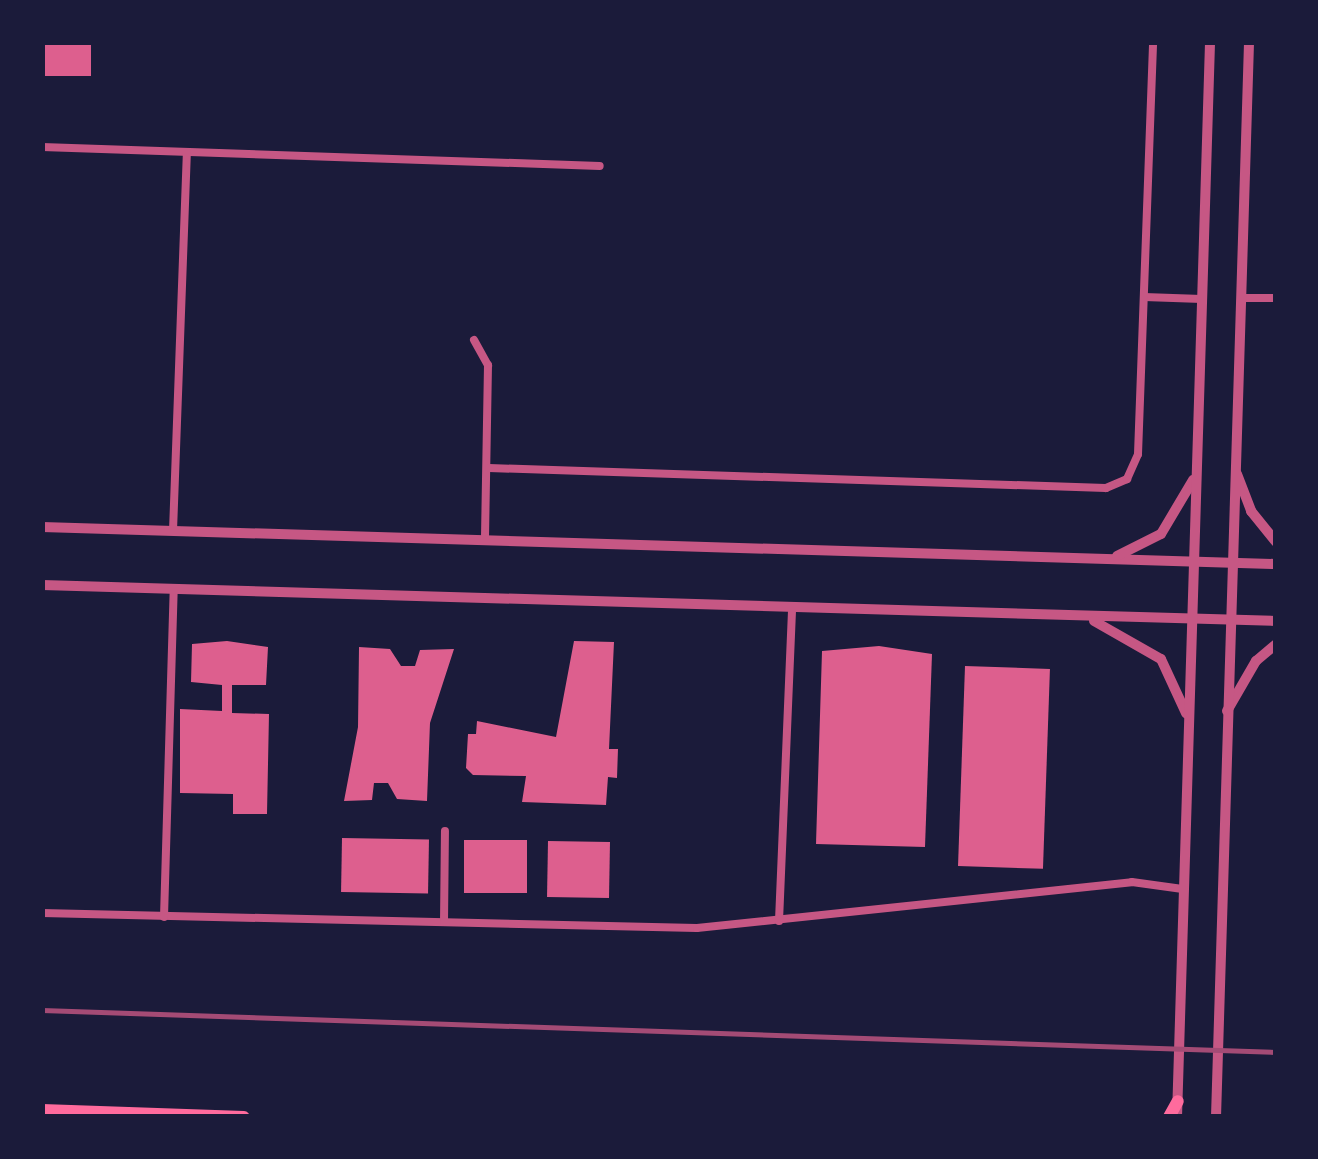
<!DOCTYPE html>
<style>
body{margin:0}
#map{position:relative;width:1318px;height:1159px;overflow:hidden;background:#1b1b3a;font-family:"Fira Sans Condensed",sans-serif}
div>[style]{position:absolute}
.building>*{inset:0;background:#dd5f8e;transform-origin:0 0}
.minor>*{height:8px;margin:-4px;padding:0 4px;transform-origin:4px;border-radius:4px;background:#c65784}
.tertiary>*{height:10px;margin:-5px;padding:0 5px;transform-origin:5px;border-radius:5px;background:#c65784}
.primary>*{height:12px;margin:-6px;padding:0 6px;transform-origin:6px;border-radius:6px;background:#ff6b9d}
.rail>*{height:4.5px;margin:-2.25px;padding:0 2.25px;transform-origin:2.25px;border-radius:2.25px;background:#a44b75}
span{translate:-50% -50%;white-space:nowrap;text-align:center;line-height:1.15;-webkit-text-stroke:12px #1b1b3a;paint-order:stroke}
.frame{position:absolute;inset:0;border:45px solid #1b1b3a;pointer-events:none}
</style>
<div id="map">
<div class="building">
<div style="left:42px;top:42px;width:49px;height:34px"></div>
<div style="clip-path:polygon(227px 641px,268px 647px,266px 685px,232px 685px,232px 713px,269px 714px,267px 814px,233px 814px,233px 794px,180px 793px,180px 709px,222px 711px,222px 685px,191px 682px,192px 644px)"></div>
<div style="clip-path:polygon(574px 641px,614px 642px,609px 749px,618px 749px,617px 778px,608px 777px,606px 805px,522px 802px,526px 776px,473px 775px,466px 768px,468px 734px,476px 734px,477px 721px,556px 737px)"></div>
<div style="clip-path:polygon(879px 646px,932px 654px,925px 847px,816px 844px,822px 651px)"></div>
<div style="clip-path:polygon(359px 647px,390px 649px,401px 666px,415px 666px,420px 650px,454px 649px,430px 723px,427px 801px,397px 799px,388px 783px,374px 783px,372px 800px,344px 801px,358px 727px)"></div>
<div style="left:965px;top:666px;width:85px;height:200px;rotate:2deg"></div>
<div style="left:342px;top:838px;width:87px;height:54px;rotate:1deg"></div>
<div style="left:464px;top:840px;width:63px;height:53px"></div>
<div style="left:548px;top:841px;width:62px;height:56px;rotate:1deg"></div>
</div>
<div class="minor">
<div style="left:42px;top:147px;width:558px;rotate:1.95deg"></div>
<div style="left:1144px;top:297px;width:58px;rotate:2deg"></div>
<div style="left:1242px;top:298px;width:34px"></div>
<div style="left:474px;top:340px;width:29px;rotate:61deg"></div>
<div style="left:488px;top:365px;width:176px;rotate:91deg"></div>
<div style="left:489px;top:468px;width:617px;rotate:1.86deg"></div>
<div style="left:1106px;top:488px;width:23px;rotate:-23deg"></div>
<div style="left:1127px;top:479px;width:27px;rotate:-66deg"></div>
<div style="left:1138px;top:454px;width:412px;rotate:-87.9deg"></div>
<div style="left:173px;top:531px;width:379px;rotate:-87.9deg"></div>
<div style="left:42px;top:913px;width:655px;rotate:1.31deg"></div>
<div style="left:697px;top:928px;width:437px;rotate:-6deg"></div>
<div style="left:1132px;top:882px;width:51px;rotate:7.8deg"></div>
<div style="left:164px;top:917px;width:328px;rotate:-88.3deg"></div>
<div style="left:779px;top:921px;width:312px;rotate:-87.6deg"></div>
<div style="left:444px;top:922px;width:91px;rotate:-89.4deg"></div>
</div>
<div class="tertiary">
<div style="left:1237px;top:474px;width:40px;rotate:69deg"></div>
<div style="left:1251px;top:511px;width:40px;rotate:51deg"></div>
<div style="left:42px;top:527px;width:1235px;rotate:1.72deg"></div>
<div style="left:1117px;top:556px;width:49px;rotate:-26.6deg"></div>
<div style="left:1161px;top:534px;width:63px;rotate:-59.3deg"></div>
<div style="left:42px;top:585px;width:1235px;rotate:1.67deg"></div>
<div style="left:1094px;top:621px;width:77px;rotate:29.6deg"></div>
<div style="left:1161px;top:659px;width:60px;rotate:65.2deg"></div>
<div style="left:1227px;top:711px;width:58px;rotate:-59.9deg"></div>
<div style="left:1256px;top:661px;width:26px;rotate:-40deg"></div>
<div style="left:1177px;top:1117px;width:1076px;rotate:-88.24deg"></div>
<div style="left:1216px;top:1117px;width:1076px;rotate:-88.24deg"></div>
</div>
<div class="primary">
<div style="left:42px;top:1110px;width:202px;rotate:2deg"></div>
<div style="left:1169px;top:1117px;width:18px;rotate:-61deg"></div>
</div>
<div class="rail">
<div style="left:42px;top:1010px;width:1235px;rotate:1.95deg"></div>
</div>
<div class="frame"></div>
</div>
